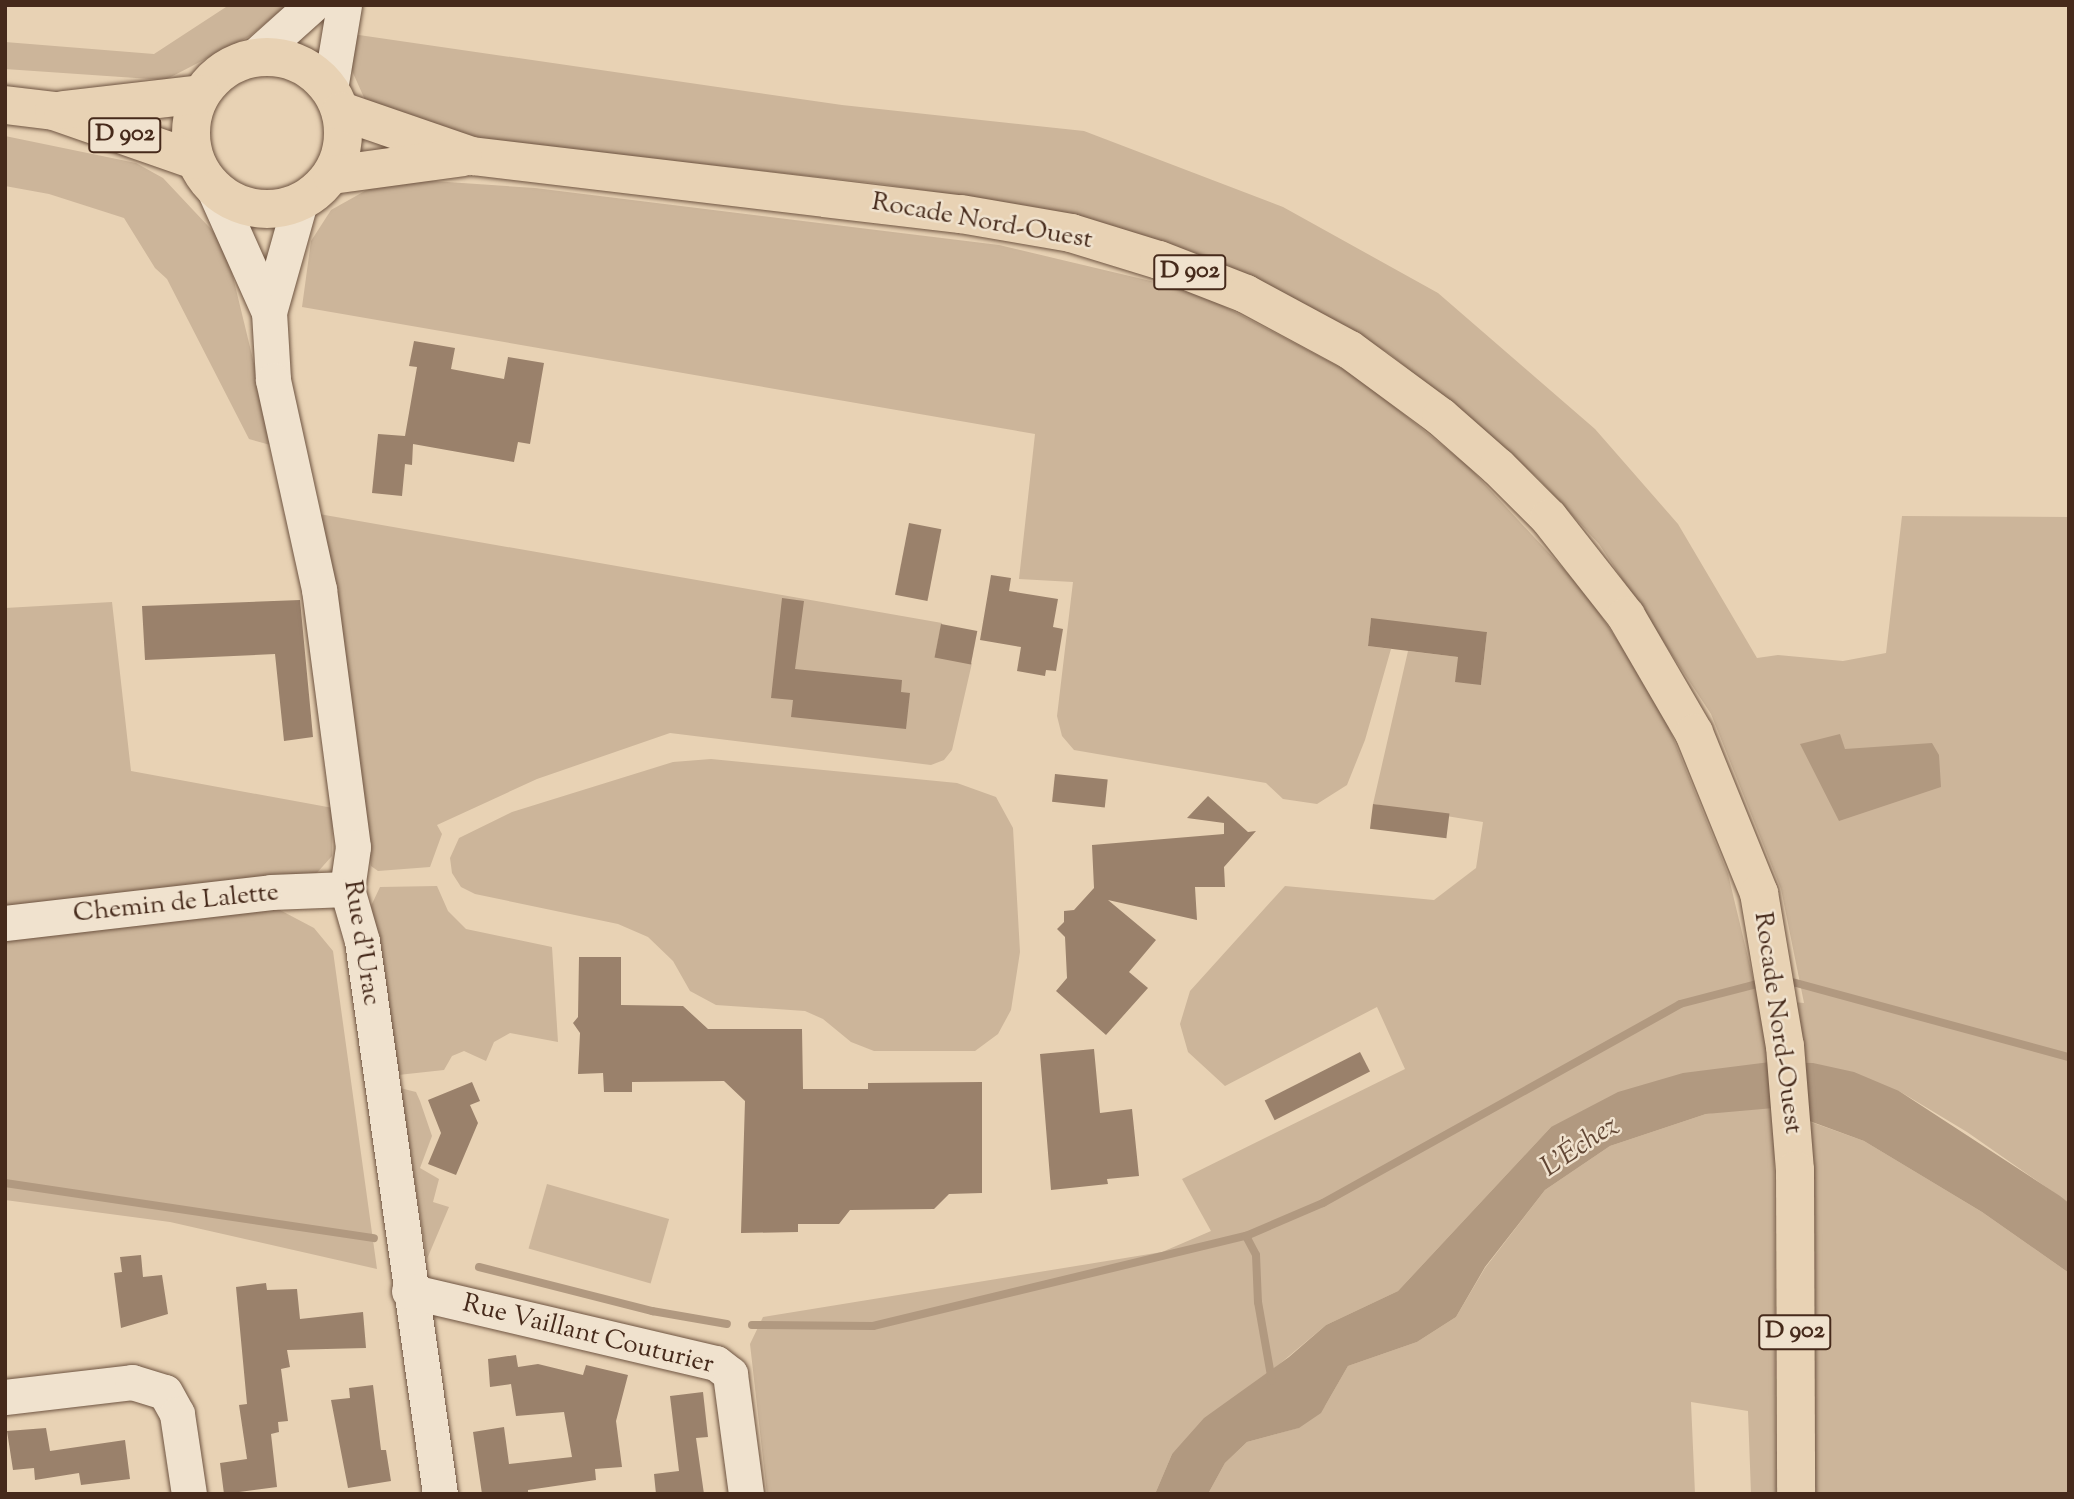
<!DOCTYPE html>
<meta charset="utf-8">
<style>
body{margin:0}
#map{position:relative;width:2074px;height:1499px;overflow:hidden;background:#e8d2b4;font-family:"Sorts Mill Goudy",serif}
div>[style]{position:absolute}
.green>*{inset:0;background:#ccb59a;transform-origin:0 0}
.water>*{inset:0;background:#b19980}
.stream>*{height:8px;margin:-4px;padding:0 4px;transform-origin:4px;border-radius:4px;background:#b19980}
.building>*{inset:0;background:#9a816b;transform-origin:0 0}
.roads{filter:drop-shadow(0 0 2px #6e5441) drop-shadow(0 0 2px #6e5441)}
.minor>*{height:35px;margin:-17.5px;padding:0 17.5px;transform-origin:17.5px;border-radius:17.5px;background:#f0e2ce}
.major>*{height:38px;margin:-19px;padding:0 19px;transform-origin:19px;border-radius:19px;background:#e8d2b4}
.major>.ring{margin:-19px;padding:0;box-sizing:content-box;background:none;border:38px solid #e8d2b4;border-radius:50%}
span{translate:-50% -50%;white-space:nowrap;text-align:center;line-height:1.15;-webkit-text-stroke:5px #f0e2ce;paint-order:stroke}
.shield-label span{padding:2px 5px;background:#f0e2ce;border:2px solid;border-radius:5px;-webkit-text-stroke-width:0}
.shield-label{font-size:24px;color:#462a1b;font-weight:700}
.street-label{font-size:26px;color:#462a1b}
.water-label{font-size:28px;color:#614634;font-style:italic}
.frame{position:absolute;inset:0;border:7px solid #462a1b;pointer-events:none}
</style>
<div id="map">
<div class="green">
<div style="clip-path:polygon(287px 5px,250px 36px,165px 80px,5px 69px,5px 42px,154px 54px,226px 7px)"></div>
<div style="clip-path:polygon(352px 34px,842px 105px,1084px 131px,1283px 207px,1438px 293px,1595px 429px,1678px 524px,1757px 658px,1778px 655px,1843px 661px,1886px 653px,1902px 516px,2069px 517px,2069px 1203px,1967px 1132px,1899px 1091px,1551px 1127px,1398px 1291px,1326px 1325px,1172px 1454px,1155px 1494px,767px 1494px,750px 1344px,763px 1317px,1162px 1252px,1211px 1231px,1182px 1179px,1405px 1069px,1377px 1007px,1225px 1086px,1188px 1052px,1180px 1024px,1190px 991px,1285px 886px,1434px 900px,1476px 868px,1483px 822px,1373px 804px,1408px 651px,1458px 657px,1481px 685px,1487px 632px,1371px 619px,1368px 646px,1391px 649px,1365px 740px,1347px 785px,1317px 804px,1283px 799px,1266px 783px,1074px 750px,1062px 736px,1057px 716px,1073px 582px,1019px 579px,1035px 434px,302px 307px,311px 241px,331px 210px,388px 178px,535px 188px,999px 245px,1197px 292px,1355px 375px,1468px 466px,1586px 593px,1659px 703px,1728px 874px,1758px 999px,1804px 1003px,1781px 889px,1711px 714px,1599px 544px,1537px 477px,1390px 354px,1288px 295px,1190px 251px,1041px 208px,882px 184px,482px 140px,366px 102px,349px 64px)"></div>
<div style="clip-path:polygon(5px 136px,136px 163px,163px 178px,225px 244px,274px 446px,249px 439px,167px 279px,155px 268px,124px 218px,49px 194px,5px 186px)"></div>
<div style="clip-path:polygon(319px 514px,942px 623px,935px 656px,972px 663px,952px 750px,944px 760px,931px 765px,670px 733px,537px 779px,437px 825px,442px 834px,430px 867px,378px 871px,371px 866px)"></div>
<div style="clip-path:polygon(112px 602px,131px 771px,333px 808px,332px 856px,314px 876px,5px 906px,5px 608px)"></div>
<div style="clip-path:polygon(711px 759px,957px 783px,996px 797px,1013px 828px,1020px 952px,1011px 1010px,998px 1034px,975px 1051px,874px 1051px,851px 1042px,823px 1019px,805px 1011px,716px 1005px,690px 991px,673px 961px,648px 937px,618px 924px,475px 894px,461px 887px,452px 873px,450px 858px,459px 838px,512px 812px,673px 762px)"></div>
<div style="clip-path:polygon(437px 886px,448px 911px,466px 929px,552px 947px,558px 1042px,510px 1033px,494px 1042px,486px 1061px,464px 1051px,452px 1056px,444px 1070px,398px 1075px,371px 906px,380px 887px)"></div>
<div style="clip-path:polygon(278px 909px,314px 928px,333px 951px,377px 1269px,170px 1222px,5px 1200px,5px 941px)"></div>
<div style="clip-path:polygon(400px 1088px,416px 1092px,420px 1101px,432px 1136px,420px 1168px,439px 1179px,433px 1202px,449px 1207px,427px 1259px)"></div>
<div style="clip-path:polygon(1744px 1108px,1774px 1108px,1776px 1494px,1751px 1494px,1748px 1411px,1691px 1402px,1695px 1494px,1208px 1494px,1225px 1463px,1247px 1442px,1298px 1428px,1325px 1406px,1348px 1366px,1417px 1342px,1456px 1317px,1485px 1268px,1545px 1190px,1610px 1146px,1706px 1114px)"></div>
<div style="clip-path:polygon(1811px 1122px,1864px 1141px,1982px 1212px,2069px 1273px,2069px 1494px,1815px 1494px)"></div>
<div style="left:547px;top:1184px;width:127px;height:67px;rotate:16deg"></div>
</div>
<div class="water">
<div style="clip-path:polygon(1840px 734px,1845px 749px,1932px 743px,1939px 755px,1941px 787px,1839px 821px,1800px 744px)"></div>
<div style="clip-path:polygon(1770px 1062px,1813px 1063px,1854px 1072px,1899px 1091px,2060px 1196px,2069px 1203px,2069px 1273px,1982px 1212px,1864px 1141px,1774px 1108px,1706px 1114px,1610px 1146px,1545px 1190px,1485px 1267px,1456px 1317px,1417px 1342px,1348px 1366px,1321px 1413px,1299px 1428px,1247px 1442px,1225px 1463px,1208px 1494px,1155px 1494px,1172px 1454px,1204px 1418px,1289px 1357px,1326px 1325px,1398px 1291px,1551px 1127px,1618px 1092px,1683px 1073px)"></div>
</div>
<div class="stream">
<div style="left:1785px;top:980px;width:294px;rotate:15.2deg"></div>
<div style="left:5px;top:1183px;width:373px;rotate:8.5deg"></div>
<div style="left:1246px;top:1236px;width:21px;rotate:62deg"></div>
<div style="left:1256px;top:1255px;width:47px;rotate:87.6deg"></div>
<div style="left:1258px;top:1302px;width:80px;rotate:80deg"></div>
<div style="left:479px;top:1267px;width:179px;rotate:14.3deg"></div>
<div style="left:652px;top:1311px;width:76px;rotate:9.8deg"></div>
<div style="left:752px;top:1325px;width:121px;rotate:0.5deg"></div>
<div style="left:873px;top:1326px;width:384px;rotate:-13.6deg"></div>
<div style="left:1246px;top:1236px;width:84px;rotate:-23.2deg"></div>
<div style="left:1323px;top:1203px;width:409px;rotate:-29.1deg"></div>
<div style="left:1680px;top:1004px;width:88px;rotate:-14.5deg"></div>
</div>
<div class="building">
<div style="clip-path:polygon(414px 341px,455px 348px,451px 369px,504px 379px,508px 357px,544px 363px,530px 444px,518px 442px,514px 462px,413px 444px,412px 465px,405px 464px,402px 496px,372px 493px,378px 434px,405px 436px,417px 367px,409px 366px)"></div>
<div style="left:909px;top:523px;width:33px;height:73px;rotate:11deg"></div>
<div style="clip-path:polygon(991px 575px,1011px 578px,1009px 591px,1058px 599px,1053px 627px,1063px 629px,1056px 671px,1046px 670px,1045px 676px,1017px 671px,1021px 647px,980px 640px)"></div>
<div style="clip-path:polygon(782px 598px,804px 601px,795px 669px,902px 680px,901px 692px,910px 693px,906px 729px,791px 717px,793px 700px,771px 698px)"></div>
<div style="clip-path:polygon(300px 600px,313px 737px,284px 741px,275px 654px,145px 660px,142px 606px)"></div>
<div style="clip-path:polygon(1371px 618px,1487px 632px,1481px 685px,1455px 682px,1458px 657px,1368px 646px)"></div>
<div style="left:941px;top:624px;width:37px;height:34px;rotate:11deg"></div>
<div style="left:1055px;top:774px;width:53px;height:28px;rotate:6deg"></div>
<div style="clip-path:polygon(1208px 796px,1248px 832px,1256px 831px,1224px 867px,1225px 887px,1195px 887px,1197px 920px,1108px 900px,1156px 940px,1129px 972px,1148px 988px,1106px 1035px,1056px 991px,1067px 978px,1065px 937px,1057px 929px,1064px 922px,1064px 911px,1074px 910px,1094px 888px,1092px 845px,1224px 834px,1224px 823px,1187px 818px)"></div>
<div style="left:1373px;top:804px;width:77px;height:25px;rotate:7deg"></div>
<div style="clip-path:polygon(579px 957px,621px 957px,621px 1005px,683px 1006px,708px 1029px,802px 1029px,803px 1089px,868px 1089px,868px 1083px,982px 1082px,982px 1193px,949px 1194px,934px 1209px,850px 1210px,839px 1224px,798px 1224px,798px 1232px,741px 1233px,745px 1101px,724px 1081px,632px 1082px,632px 1092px,604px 1092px,603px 1073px,578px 1074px,580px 1033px,573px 1023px,578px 1017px)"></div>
<div style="clip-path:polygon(1094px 1049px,1100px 1113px,1132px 1109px,1139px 1176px,1107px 1179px,1108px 1184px,1051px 1190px,1040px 1054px)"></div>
<div style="left:1360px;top:1052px;width:22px;height:107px;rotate:63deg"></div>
<div style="clip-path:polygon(472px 1082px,480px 1101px,470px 1105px,478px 1123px,456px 1175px,428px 1164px,441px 1133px,428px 1100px)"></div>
<div style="clip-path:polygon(141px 1255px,143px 1277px,162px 1275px,168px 1314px,121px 1328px,114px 1273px,122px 1272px,120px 1257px)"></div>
<div style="clip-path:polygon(266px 1283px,267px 1290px,297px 1289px,300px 1319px,363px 1312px,366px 1348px,287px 1350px,290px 1367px,281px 1369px,288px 1421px,278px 1422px,279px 1432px,271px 1434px,277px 1487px,224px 1494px,220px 1463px,247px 1459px,239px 1405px,247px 1404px,236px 1287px)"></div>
<div style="clip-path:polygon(516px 1355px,518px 1367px,538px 1364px,583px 1375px,586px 1365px,628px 1375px,616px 1421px,622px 1467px,595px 1469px,596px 1480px,528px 1490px,528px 1494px,482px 1494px,473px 1432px,504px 1427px,509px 1464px,572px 1457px,564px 1412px,516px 1416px,511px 1384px,490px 1387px,488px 1359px)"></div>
<div style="clip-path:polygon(373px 1385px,381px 1450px,386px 1450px,391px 1481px,348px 1488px,331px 1400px,350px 1398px,349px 1388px)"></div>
<div style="clip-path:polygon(703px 1392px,708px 1437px,696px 1438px,704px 1494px,656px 1494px,654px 1474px,679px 1471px,670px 1396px)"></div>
<div style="clip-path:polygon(46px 1428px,50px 1451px,125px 1440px,130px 1479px,81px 1485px,79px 1473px,35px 1480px,34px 1468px,13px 1470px,7px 1431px)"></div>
</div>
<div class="roads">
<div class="minor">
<div style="left:253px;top:58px;width:79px;rotate:-41.9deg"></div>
<div style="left:330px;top:89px;width:85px;rotate:-80.5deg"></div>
<div style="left:213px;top:187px;width:137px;rotate:65.9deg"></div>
<div style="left:300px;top:202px;width:114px;rotate:105.7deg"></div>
<div style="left:269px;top:312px;width:68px;rotate:86.6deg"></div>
<div style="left:273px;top:380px;width:214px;rotate:77.6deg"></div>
<div style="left:319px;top:589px;width:260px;rotate:82.5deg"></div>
<div style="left:353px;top:847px;width:42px;rotate:98.1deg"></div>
<div style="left:347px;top:889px;width:54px;rotate:73.9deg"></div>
<div style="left:362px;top:941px;width:558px;rotate:81.97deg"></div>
<div style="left:5px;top:923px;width:268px;rotate:-6.6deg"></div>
<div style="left:271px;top:892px;width:76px;rotate:-2.3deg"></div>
<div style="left:409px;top:1291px;width:315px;rotate:13.2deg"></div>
<div style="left:716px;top:1363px;width:18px;rotate:38deg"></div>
<div style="left:730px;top:1374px;width:121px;rotate:82.4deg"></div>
<div style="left:5px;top:1397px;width:128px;rotate:-6.7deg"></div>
<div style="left:132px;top:1382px;width:34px;rotate:17deg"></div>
<div style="left:165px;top:1392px;width:25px;rotate:61deg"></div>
<div style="left:177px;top:1414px;width:81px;rotate:81.5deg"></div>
</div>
<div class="major">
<div class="ring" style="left:191px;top:57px;width:114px;height:114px"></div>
<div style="left:5px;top:105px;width:49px;rotate:7deg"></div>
<div style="left:54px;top:111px;width:149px;rotate:19.2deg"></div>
<div style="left:63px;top:110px;width:139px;rotate:-6.6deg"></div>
<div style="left:341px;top:111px;width:139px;rotate:19deg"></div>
<div style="left:472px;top:156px;width:492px;rotate:6.8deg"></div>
<div style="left:961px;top:214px;width:112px;rotate:9.8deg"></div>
<div style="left:1071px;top:233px;width:92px;rotate:17.1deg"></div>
<div style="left:1159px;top:260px;width:93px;rotate:21.3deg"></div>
<div style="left:1246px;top:294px;width:118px;rotate:28.3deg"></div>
<div style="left:1350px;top:350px;width:113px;rotate:36.4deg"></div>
<div style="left:1441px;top:417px;width:76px;rotate:41.3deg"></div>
<div style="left:1498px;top:467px;width:72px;rotate:45deg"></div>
<div style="left:1549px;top:518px;width:125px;rotate:51.8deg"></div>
<div style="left:1626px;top:616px;width:135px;rotate:59.8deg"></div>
<div style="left:1694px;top:733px;width:173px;rotate:67.9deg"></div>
<div style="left:1759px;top:893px;width:155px;rotate:80.4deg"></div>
<div style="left:1785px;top:1046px;width:124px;rotate:85.4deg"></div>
<div style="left:1795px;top:1170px;width:324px;rotate:89.8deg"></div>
<div style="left:332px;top:175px;width:132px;rotate:-7.8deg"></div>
</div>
</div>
<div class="shield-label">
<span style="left:125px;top:135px">D 902</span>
<span style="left:1190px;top:272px">D 902</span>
<span style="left:1795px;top:1332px">D 902</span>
</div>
<div class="street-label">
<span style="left:982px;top:222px;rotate:10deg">Rocade Nord-Ouest</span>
<span style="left:176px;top:904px;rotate:-6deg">Chemin de Lalette</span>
<span style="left:361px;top:943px;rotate:81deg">Rue d'Urac</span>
<span style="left:1777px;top:1023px;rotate:82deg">Rocade Nord-Ouest</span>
<span style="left:588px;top:1335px;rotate:14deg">Rue Vaillant Couturier</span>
</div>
<div class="water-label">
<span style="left:1580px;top:1147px;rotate:-34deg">L'Échez</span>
</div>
<div class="frame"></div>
</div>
